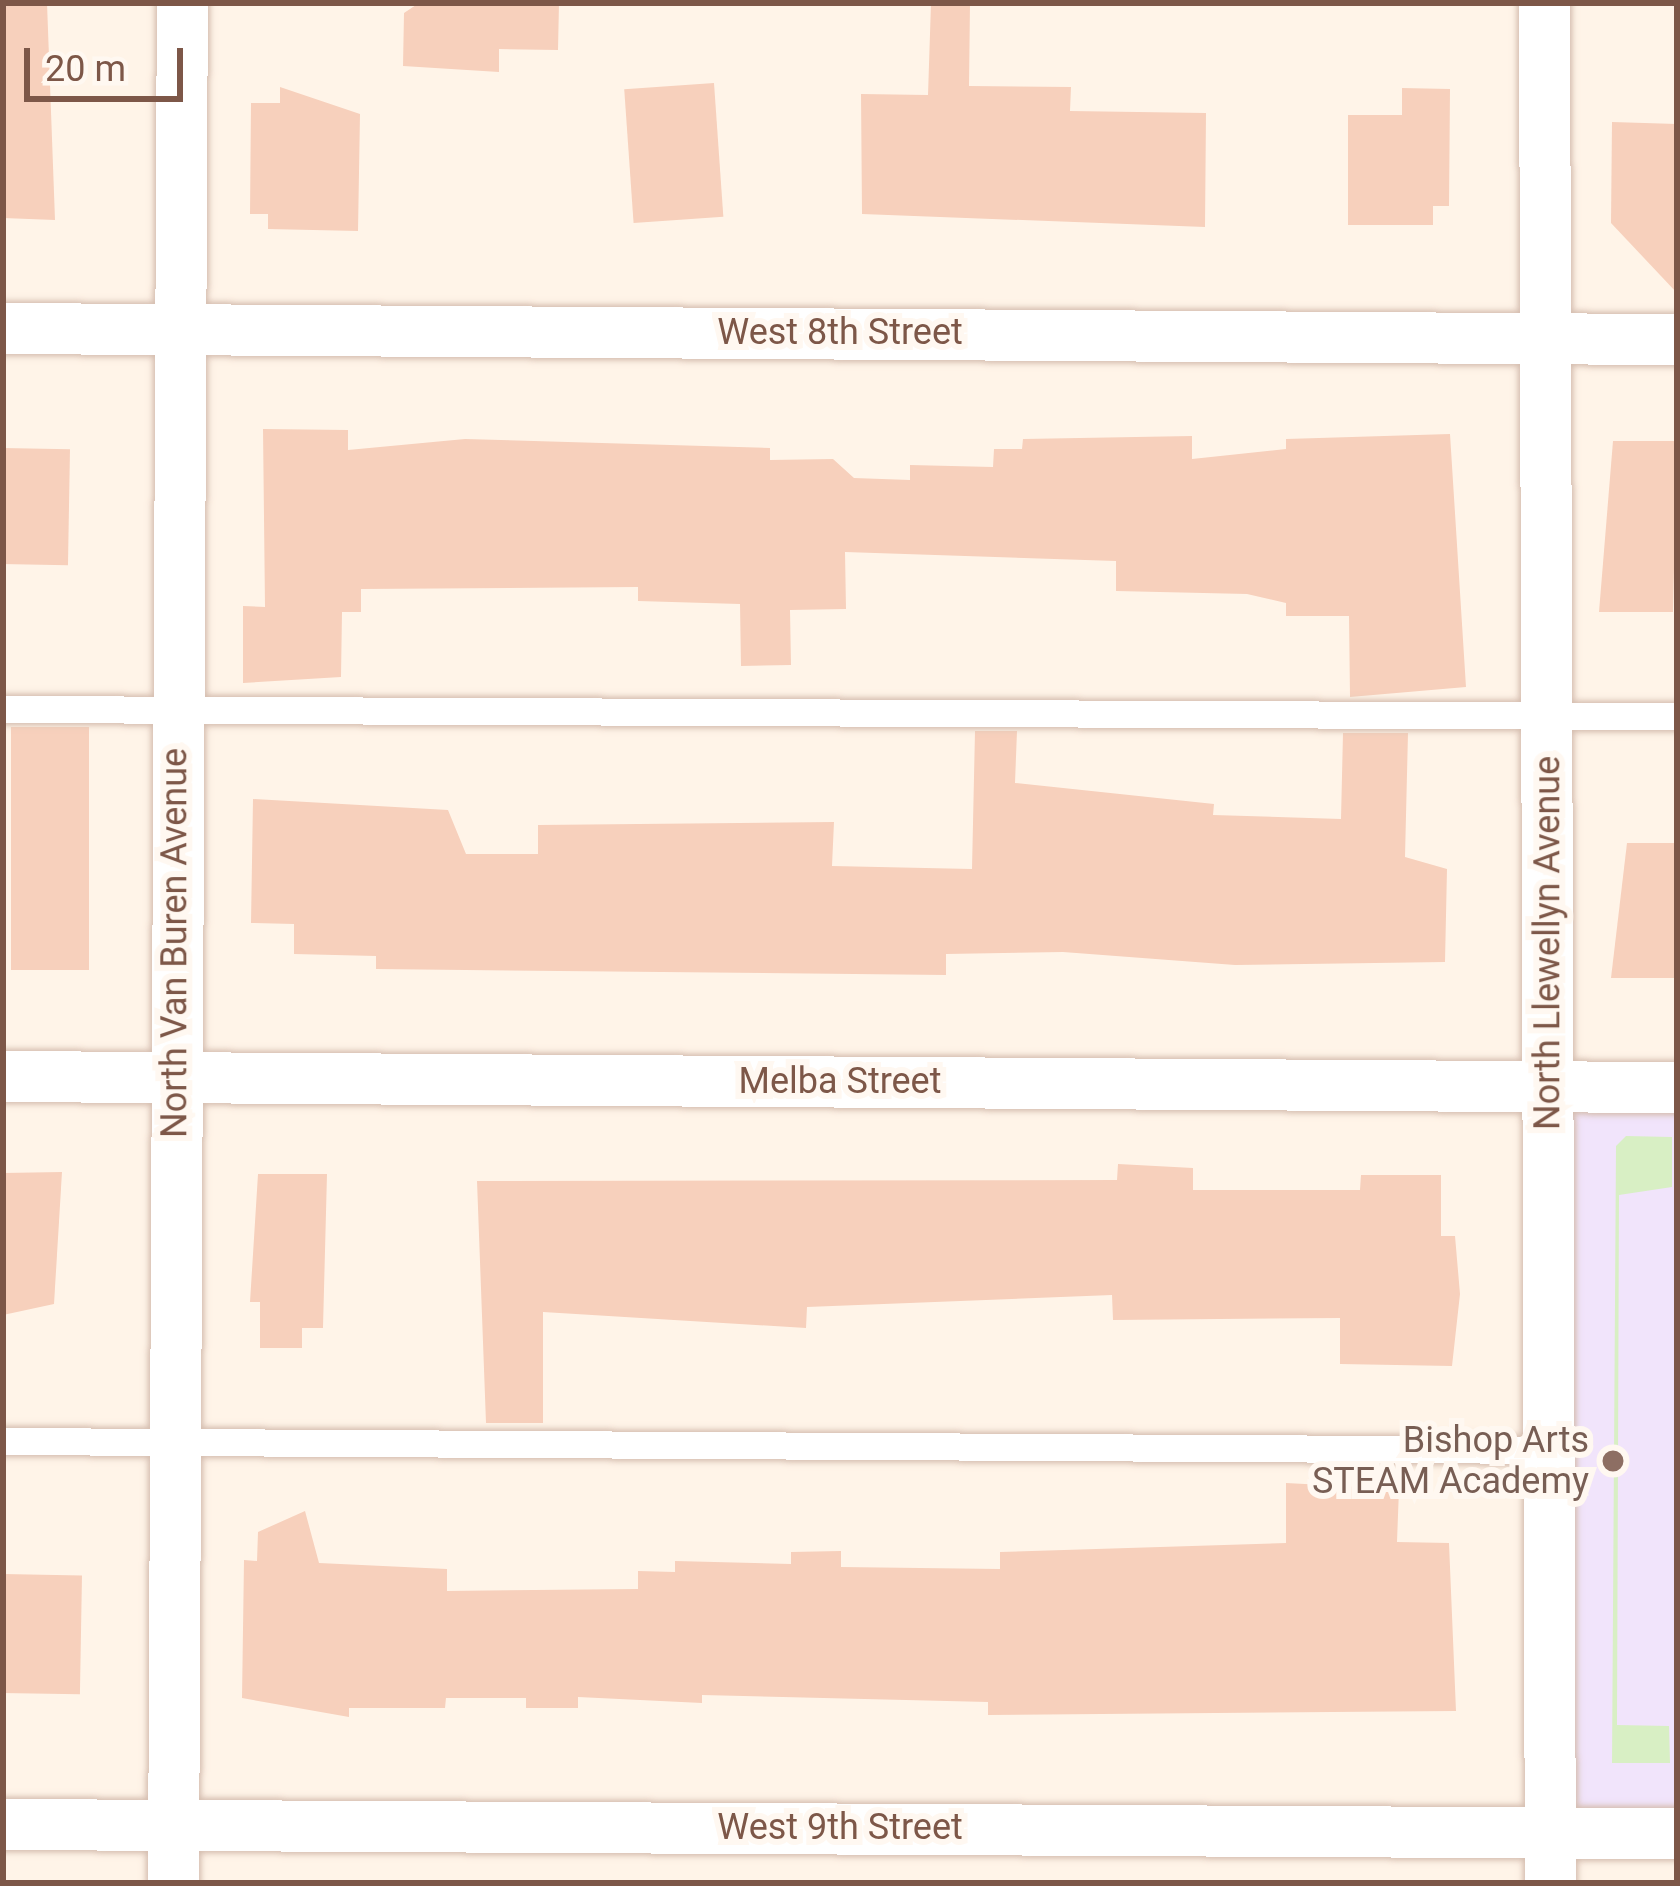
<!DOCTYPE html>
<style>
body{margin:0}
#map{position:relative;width:1680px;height:1886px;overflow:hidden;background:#fff4e8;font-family:Roboto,sans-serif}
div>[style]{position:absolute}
.education>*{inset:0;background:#f1e4fb;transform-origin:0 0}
.green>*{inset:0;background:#d8efc4}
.building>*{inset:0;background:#f7d0bc;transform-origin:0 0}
.roads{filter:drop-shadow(0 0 3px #d5bdaf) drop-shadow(0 0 3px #d5bdaf)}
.service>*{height:27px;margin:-13.5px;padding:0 13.5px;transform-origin:13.5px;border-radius:13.5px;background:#fff}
.minor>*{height:51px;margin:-25.5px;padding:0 25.5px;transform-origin:25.5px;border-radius:25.5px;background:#fff}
.dots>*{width:33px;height:33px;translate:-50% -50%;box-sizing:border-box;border:6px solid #fff8f1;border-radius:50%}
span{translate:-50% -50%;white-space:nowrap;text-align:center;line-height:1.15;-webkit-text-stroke:12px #fff8f1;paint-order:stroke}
.street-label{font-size:36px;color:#7d5748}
.education-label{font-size:36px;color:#785e54}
.right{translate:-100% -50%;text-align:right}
.frame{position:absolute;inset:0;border:6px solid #7d5748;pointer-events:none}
.scale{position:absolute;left:24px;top:48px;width:159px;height:54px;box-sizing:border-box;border:6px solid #7d5748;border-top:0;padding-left:15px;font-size:36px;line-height:42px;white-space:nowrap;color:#7d5748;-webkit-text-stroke:9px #fff8f1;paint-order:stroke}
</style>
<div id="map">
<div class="education">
<div style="left:1548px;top:1088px;width:129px;height:745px"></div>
</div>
<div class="green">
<div style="clip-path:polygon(1626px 1136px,1672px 1137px,1672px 1187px,1619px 1195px,1617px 1725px,1669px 1726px,1670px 1763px,1612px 1763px,1616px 1146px)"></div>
</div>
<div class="building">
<div style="clip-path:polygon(3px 3px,47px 3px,55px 220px,3px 218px)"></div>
<div style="clip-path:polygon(419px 3px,559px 3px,558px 50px,499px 49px,499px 72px,403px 66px,404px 13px)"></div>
<div style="clip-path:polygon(931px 3px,970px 3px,969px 86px,1071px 87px,1070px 111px,1206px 113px,1205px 227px,862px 214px,861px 94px,928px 95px)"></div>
<div style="left:714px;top:83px;width:134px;height:90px;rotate:86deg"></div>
<div style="clip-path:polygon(280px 87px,360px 114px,358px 231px,268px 229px,268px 214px,250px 214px,251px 103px,280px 103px)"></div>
<div style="clip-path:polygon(1402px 88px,1450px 89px,1449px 206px,1433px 206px,1433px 225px,1348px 225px,1348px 115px,1402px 115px)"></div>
<div style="clip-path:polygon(1612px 122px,1677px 124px,1677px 293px,1611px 223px)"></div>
<div style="clip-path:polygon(263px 429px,348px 430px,348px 450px,465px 439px,770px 448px,770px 460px,833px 459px,854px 478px,910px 480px,910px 465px,993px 467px,994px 449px,1022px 449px,1023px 439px,1192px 436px,1192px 459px,1286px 449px,1286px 439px,1450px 434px,1466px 687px,1350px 697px,1349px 616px,1286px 616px,1286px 603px,1247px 594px,1116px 591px,1116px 561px,845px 552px,846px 609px,790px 610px,791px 665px,741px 666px,740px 604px,638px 601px,638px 587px,361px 589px,361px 612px,342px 612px,341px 677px,243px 683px,243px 606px,265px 607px)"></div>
<div style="clip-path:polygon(1613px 441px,1677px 441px,1673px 612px,1599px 612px)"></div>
<div style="left:3px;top:448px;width:67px;height:116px;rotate:1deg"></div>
<div style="left:11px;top:727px;width:78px;height:243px"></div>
<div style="clip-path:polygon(975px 731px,1017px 731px,1015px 783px,1214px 804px,1213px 815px,1341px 819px,1343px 733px,1408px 733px,1405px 857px,1447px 869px,1445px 962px,1235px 965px,1063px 952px,946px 954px,946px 975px,376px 969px,376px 956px,294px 954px,294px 924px,251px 923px,253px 799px,448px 810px,466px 854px,538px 854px,538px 825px,834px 822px,832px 866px,972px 869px)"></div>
<div style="clip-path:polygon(1627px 843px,1677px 843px,1677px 978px,1611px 978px)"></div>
<div style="clip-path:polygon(1118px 1164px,1193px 1168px,1193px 1190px,1360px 1190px,1361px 1175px,1441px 1175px,1441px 1236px,1455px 1236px,1460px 1294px,1452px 1366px,1340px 1364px,1340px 1318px,1113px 1320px,1112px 1295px,807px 1307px,806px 1328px,543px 1312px,543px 1423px,486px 1423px,477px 1181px,1117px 1180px)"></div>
<div style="clip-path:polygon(62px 1172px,54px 1304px,3px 1315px,3px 1173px)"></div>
<div style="clip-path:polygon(258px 1174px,327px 1174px,323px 1328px,302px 1328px,302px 1348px,260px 1348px,260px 1302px,250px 1302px)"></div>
<div style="clip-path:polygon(1286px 1483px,1399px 1489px,1397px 1542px,1449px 1543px,1456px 1711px,988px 1715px,988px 1702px,702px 1695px,702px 1703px,578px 1697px,578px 1708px,526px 1708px,526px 1698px,446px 1698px,445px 1708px,349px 1708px,349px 1717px,242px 1698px,244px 1560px,257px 1561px,258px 1532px,305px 1511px,319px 1563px,447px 1569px,447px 1591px,638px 1589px,638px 1571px,675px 1572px,675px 1561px,791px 1564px,791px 1552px,841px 1551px,841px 1567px,1000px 1569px,1000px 1552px,1286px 1543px)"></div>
<div style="left:3px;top:1574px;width:79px;height:119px;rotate:1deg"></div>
</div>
<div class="roads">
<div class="service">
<div style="left:3px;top:709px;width:1674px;rotate:0.24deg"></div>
<div style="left:3px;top:1441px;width:1548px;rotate:0.33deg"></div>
</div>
<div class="minor">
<div style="left:1544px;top:3px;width:1880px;rotate:89.82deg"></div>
<div style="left:3px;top:328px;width:1674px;rotate:0.38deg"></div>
<div style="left:3px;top:1076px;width:1674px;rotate:0.38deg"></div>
<div style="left:3px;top:1824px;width:1674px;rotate:0.31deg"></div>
<div style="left:173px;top:1883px;width:1880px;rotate:-89.73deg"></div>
</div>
</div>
<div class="dots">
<div style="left:1613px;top:1461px;background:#8d6e63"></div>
</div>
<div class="street-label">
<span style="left:840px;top:333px">West 8th Street</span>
<span style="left:175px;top:943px;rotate:-90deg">North Van Buren Avenue</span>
<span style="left:1548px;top:943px;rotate:-90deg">North Llewellyn Avenue</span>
<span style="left:840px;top:1082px">Melba Street</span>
<span style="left:840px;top:1828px">West 9th Street</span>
</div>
<div class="education-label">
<span class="right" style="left:1589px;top:1461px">Bishop Arts<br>STEAM Academy</span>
</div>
<div class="frame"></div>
<div class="scale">20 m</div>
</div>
